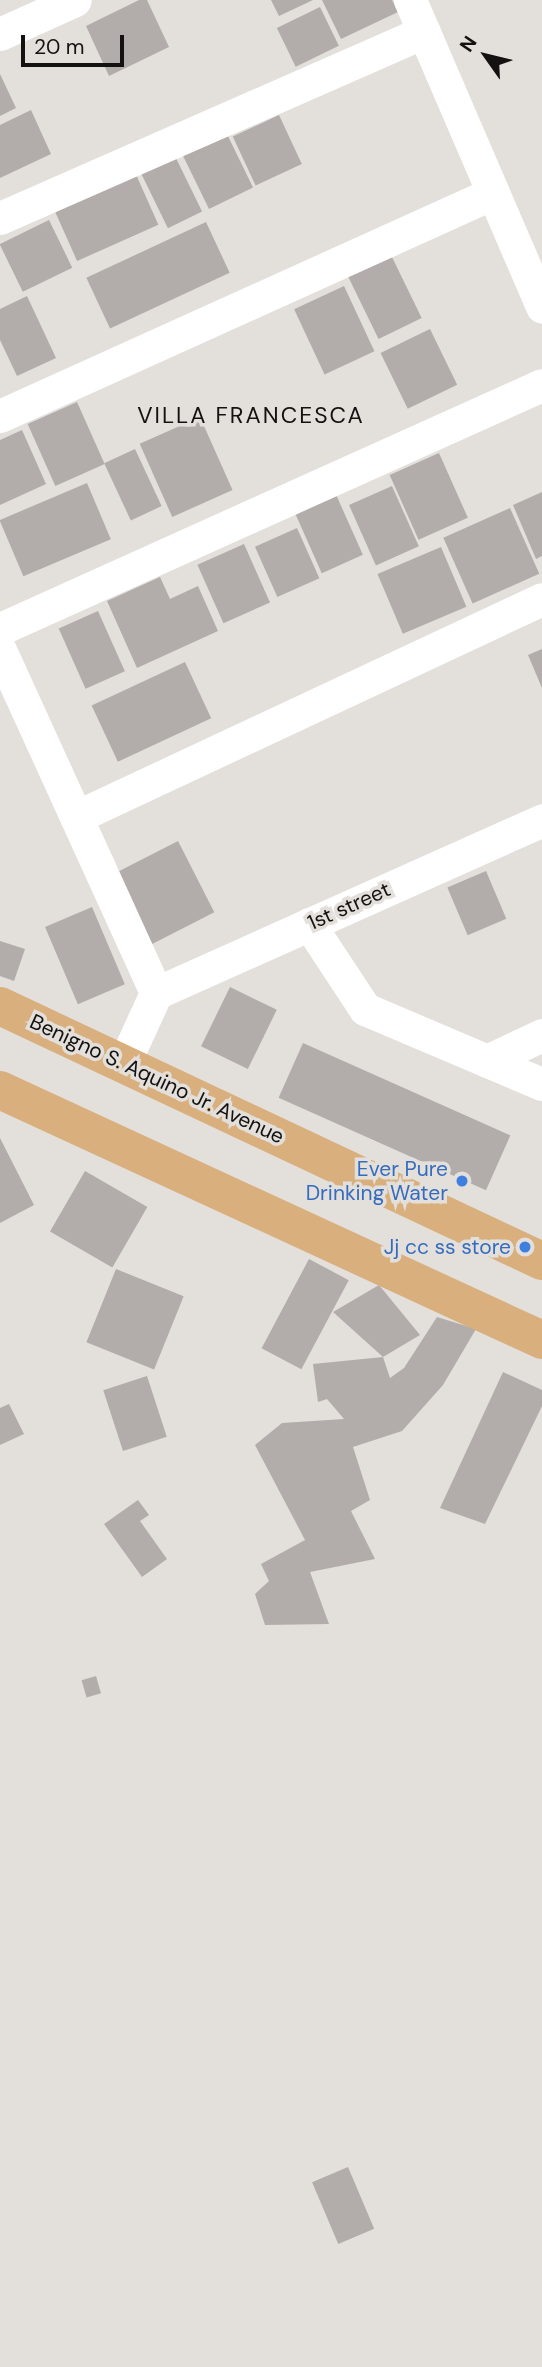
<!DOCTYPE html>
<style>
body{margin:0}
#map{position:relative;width:542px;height:2367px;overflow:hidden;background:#e3dfdb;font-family:"DM Sans",sans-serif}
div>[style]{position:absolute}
.building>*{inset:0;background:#b2adab;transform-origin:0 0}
.minor>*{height:33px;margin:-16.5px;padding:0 16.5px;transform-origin:16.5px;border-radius:16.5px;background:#fff}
.primary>*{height:38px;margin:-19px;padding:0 19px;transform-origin:19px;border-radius:19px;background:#d9af7e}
.dots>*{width:19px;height:19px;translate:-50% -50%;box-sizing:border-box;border:4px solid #e3dfdb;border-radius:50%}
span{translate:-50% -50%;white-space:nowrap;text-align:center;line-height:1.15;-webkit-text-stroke:7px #e3dfdb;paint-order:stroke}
.street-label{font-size:21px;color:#141211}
.shop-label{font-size:21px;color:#366cbe}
.right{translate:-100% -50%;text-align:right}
.neighbourhood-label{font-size:23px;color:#141211;letter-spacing:2px}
.north{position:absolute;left:451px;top:21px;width:70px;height:70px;-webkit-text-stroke:5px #e3dfdb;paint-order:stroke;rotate:304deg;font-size:19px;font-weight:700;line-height:28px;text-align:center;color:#141211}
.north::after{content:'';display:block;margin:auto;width:24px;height:32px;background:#141211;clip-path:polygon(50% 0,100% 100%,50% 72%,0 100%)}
.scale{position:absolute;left:21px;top:35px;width:103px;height:32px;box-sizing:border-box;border:4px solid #141211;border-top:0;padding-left:9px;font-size:21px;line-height:24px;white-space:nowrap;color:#141211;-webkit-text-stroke:5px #e3dfdb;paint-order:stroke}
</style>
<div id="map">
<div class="building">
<div style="clip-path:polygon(139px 0,147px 0,169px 47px,109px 76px,86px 26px)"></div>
<div style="clip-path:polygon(271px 0,313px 0,279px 16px)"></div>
<div style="clip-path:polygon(322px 0,392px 0,398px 12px,341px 39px)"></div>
<div style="left:320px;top:7px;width:43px;height:48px;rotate:64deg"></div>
<div style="clip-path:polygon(0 74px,16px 108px,0 116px)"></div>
<div style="clip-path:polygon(31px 110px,51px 154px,0 178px,0 125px)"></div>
<div style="left:279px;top:115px;width:54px;height:51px;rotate:65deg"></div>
<div style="left:225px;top:130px;width:64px;height:49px;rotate:64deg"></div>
<div style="left:174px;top:154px;width:64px;height:38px;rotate:64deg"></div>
<div style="left:134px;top:170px;width:60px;height:89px;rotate:66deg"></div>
<div style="left:49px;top:220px;width:53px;height:55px;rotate:64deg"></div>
<div style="left:206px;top:222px;width:56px;height:132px;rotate:65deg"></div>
<div style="left:391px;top:255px;width:70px;height:48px;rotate:64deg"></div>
<div style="left:344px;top:286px;width:72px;height:55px;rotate:65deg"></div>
<div style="clip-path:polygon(27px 296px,56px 358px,17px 376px,0 340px,0 309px)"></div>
<div style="left:430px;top:329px;width:62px;height:55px;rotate:64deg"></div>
<div style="left:77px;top:402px;width:68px;height:54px;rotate:66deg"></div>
<div style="left:200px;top:417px;width:80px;height:66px;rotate:66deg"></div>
<div style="clip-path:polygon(22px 430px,46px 484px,0 505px,0 440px)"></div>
<div style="left:135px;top:449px;width:63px;height:34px;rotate:65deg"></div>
<div style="left:439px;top:453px;width:71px;height:54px;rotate:66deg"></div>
<div style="left:87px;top:483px;width:61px;height:95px;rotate:67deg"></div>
<div style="left:392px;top:486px;width:66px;height:47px;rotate:66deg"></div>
<div style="left:334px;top:490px;width:71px;height:45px;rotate:66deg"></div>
<div style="clip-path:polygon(542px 492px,542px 556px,536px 559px,513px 505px)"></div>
<div style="left:510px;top:508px;width:72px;height:73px;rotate:66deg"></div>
<div style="left:297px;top:528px;width:55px;height:46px;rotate:66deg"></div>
<div style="left:244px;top:544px;width:64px;height:51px;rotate:66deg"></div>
<div style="left:441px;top:547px;width:65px;height:69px;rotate:67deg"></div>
<div style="clip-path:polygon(160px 577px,170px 599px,198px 586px,218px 631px,137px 668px,107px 601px)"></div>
<div style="left:98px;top:611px;width:66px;height:43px;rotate:66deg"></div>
<div style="clip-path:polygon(542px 649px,542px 688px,528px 655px)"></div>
<div style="left:185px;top:662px;width:62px;height:103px;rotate:65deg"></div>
<div style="left:178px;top:841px;width:80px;height:73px;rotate:63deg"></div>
<div style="left:486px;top:871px;width:52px;height:42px;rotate:67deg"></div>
<div style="left:92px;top:907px;width:84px;height:51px;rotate:67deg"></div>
<div style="clip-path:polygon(0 941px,25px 949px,14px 981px,0 976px)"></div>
<div style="left:230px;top:987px;width:52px;height:66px;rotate:26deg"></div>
<div style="left:303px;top:1043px;width:227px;height:60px;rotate:24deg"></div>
<div style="clip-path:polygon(0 1138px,34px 1205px,0 1223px)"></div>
<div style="left:85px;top:1171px;width:72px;height:70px;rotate:30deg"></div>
<div style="left:309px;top:1259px;width:45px;height:101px;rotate:28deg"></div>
<div style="left:116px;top:1269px;width:73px;height:79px;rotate:22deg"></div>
<div style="clip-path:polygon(379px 1285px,420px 1335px,383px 1357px,333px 1312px)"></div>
<div style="clip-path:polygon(437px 1317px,476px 1329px,443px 1385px,402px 1431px,353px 1447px,370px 1500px,351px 1511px,375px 1559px,310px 1572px,329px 1624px,265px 1625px,255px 1594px,269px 1581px,261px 1564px,305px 1540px,255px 1445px,282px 1423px,344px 1419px,327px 1399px,318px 1402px,313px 1364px,383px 1357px,390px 1378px,404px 1368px)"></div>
<div style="clip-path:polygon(503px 1372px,542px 1390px,542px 1406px,485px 1524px,440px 1508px)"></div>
<div style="left:147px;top:1376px;width:64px;height:46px;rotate:72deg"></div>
<div style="clip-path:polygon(9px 1404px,24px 1434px,0 1445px,0 1408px)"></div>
<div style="clip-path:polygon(138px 1500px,149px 1515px,140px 1521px,167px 1559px,142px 1577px,104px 1524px)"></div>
<div style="left:96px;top:1676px;width:18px;height:15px;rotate:74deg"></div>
<div style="left:348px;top:2167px;width:67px;height:39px;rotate:67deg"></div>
</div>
<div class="minor">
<div style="left:410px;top:0;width:334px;rotate:66.7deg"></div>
<div style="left:0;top:34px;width:82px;rotate:-24.4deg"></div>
<div style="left:0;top:218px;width:463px;rotate:-23.7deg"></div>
<div style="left:0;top:416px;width:541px;rotate:-24.34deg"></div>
<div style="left:0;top:629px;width:594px;rotate:-24.24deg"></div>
<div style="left:0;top:650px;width:377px;rotate:65.5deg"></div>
<div style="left:156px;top:993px;width:77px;rotate:114.6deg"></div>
<div style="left:76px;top:817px;width:514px;rotate:-25.07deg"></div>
<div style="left:309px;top:924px;width:102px;rotate:56.6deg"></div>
<div style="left:365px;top:1009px;width:192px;rotate:23deg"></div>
<div style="left:156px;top:993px;width:423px;rotate:-24.1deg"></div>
<div style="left:487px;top:1061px;width:61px;rotate:-25.3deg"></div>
</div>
<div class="primary">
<div style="left:0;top:1006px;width:599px;rotate:25.2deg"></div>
<div style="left:0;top:1090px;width:597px;rotate:24.76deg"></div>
</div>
<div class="dots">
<div style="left:462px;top:1181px;background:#3f7fe0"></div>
<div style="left:525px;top:1247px;background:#3f7fe0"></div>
</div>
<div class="street-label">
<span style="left:349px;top:906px;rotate:-24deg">1st street</span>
<span style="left:157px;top:1079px;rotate:25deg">Benigno S. Aquino Jr. Avenue</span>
</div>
<div class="shop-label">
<span class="right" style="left:448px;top:1181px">Ever Pure<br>Drinking Water</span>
<span class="right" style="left:511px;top:1247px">Jj cc ss store</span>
</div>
<div class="neighbourhood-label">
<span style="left:251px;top:415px">VILLA FRANCESCA</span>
</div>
<div class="north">N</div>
<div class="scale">20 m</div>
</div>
